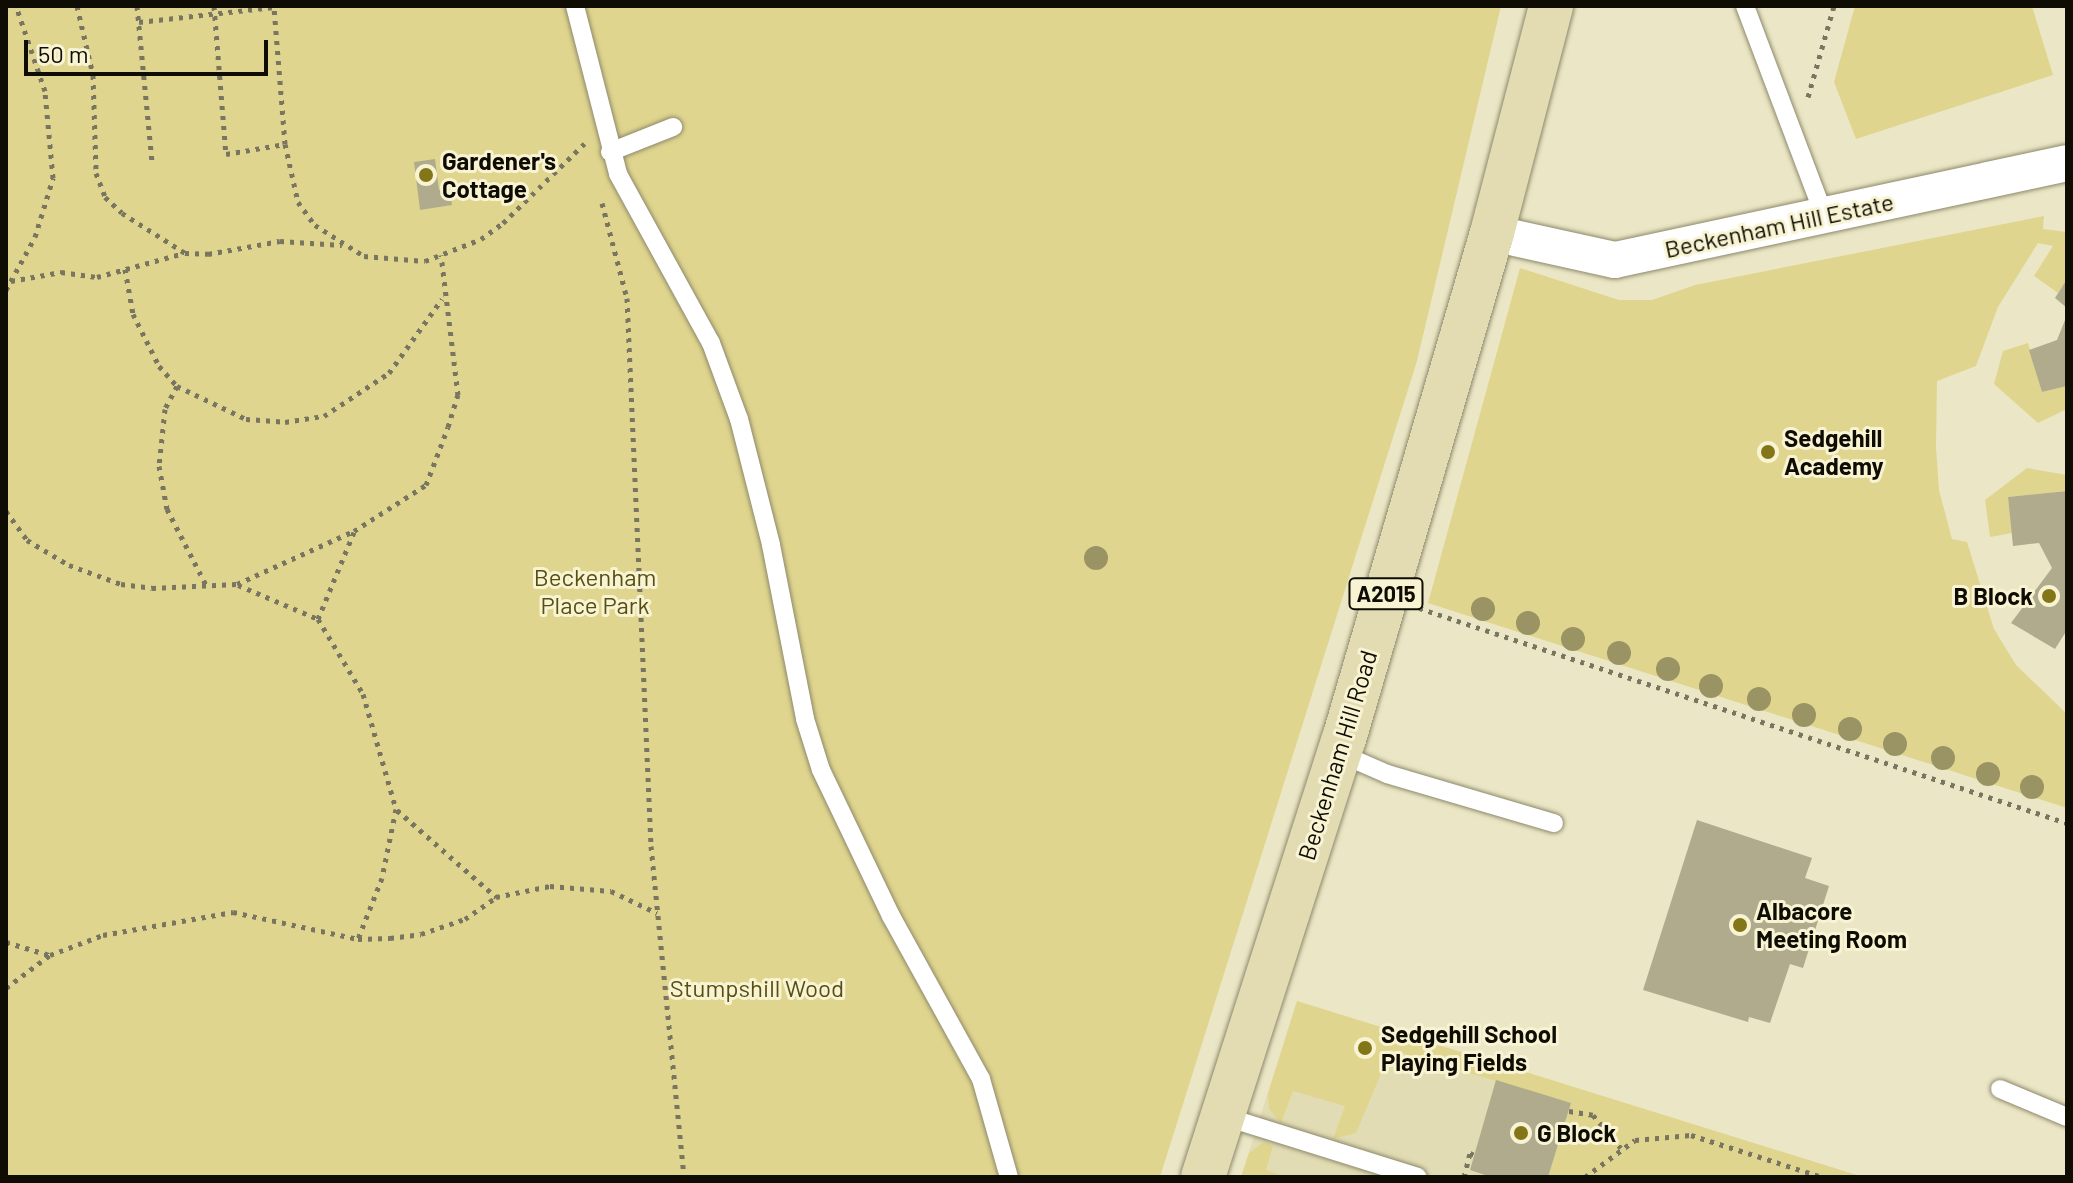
<!DOCTYPE html>
<style>
body{margin:0}
#map{position:relative;width:2073px;height:1183px;overflow:hidden;background:#ebe7c6;font-family:Barlow,sans-serif}
div>[style]{position:absolute}
.built>*{inset:0;background:#e2dcb4}
.green>*{inset:0;background:#e0d58e}
.building>*{inset:0;background:#afab8c}
.path>*{height:5px;margin-top:-2.5px;transform-origin:0;background:repeating-linear-gradient(90deg,#787560 0 4px,transparent 0 10px)}
.roads{filter:drop-shadow(0 0 2px #8d896b) drop-shadow(0 0 2px #8d896b)}
.lane>*{height:18px;margin:-9px;padding:0 9px;transform-origin:9px;border-radius:9px;background:#fff}
.street>*{height:36px;margin:-18px;padding:0 18px;transform-origin:18px;border-radius:18px;background:#fff}
.primary>*{height:44px;margin:-22px;padding:0 22px;transform-origin:22px;border-radius:22px;background:#e3dcb3}
.trees>*{width:24px;height:24px;margin:-12px;border-radius:50%;background:#9a9363}
.dots>*{width:22px;height:22px;translate:-50% -50%;box-sizing:border-box;border:4px solid #f8f4d3;border-radius:50%}
span{translate:-50% -50%;white-space:nowrap;text-align:center;line-height:1.15;-webkit-text-stroke:6px #f8f4d3;paint-order:stroke}
.shield-label span{padding:2px 6px;background:#f8f4d3;border:2px solid;border-radius:6px;-webkit-text-stroke-width:0}
.shield-label{font-size:22px;color:#0e0c03;font-weight:700}
.poi-label{font-size:24px;color:#0e0c03;font-weight:700}
.left{translate:0 -50%;text-align:left}
.right{translate:-100% -50%;text-align:right}
.street-label{font-size:24px;color:#0e0c03}
.park-label{font-size:24px;color:#574e12}
.frame{position:absolute;inset:0;border:8px solid #0e0c03;pointer-events:none}
.scale{position:absolute;left:24px;top:40px;width:244px;height:36px;box-sizing:border-box;border:4px solid #0e0c03;border-top:0;padding-left:10px;font-size:24px;line-height:28px;white-space:nowrap;color:#0e0c03;-webkit-text-stroke:6px #f8f4d3;paint-order:stroke}
</style>
<div id="map">
<div class="built">
<div style="clip-path:polygon(1297px 1001px,1863px 1177px,1241px 1177px)"></div>
</div>
<div class="green">
<div style="clip-path:polygon(6px 6px,1501px 6px,1417px 361px,1160px 1177px,6px 1177px)"></div>
<div style="clip-path:polygon(1855px 6px,2032px 6px,2053px 75px,1856px 139px,1834px 82px)"></div>
<div style="clip-path:polygon(2044px 216px,2043px 229px,2067px 232px,2067px 279px,2058px 293px,2034px 276px,2053px 246px,2038px 243px,1998px 307px,1976px 366px,1937px 381px,1936px 447px,1939px 490px,1952px 539px,1967px 542px,1994px 629px,2016px 665px,2067px 714px,2067px 808px,1428px 603px,1520px 268px,1619px 300px,1652px 300px,1695px 285px)"></div>
<div style="clip-path:polygon(2028px 343px,2042px 392px,2067px 386px,2067px 409px,2038px 423px,1994px 384px,2003px 351px)"></div>
<div style="clip-path:polygon(2027px 468px,2067px 475px,2067px 491px,2008px 497px,2012px 533px,1990px 537px,1985px 500px)"></div>
<div style="clip-path:polygon(1297px 1001px,1863px 1177px,1548px 1177px,1571px 1103px,1391px 1050px,1356px 1133px,1333px 1139px,1345px 1106px,1293px 1091px,1281px 1123px,1269px 1109px,1268px 1094px)"></div>
<div style="clip-path:polygon(1264px 1142px,1273px 1146px,1266px 1170px,1286px 1177px,1241px 1177px,1249px 1153px)"></div>
</div>
<div class="building">
<div style="clip-path:polygon(435px 159px,439px 190px,450px 188px,452px 205px,420px 210px,414px 162px)"></div>
<div style="clip-path:polygon(2067px 279px,2067px 308px,2055px 298px)"></div>
<div style="clip-path:polygon(2067px 315px,2067px 386px,2042px 392px,2029px 350px,2057px 340px)"></div>
<div style="clip-path:polygon(2067px 491px,2067px 630px,2055px 649px,2011px 623px,2052px 568px,2039px 543px,2013px 546px,2008px 497px)"></div>
<div style="clip-path:polygon(1697px 820px,1812px 858px,1805px 878px,1829px 886px,1803px 968px,1790px 964px,1770px 1023px,1749px 1017px,1748px 1022px,1643px 990px)"></div>
<div style="clip-path:polygon(1496px 1080px,1571px 1103px,1548px 1177px,1491px 1177px,1470px 1170px)"></div>
</div>
<div class="path">
<div style="left:77px;top:6px;width:71px;rotate:76.9deg"></div>
<div style="left:93px;top:75px;width:98px;rotate:88.2deg"></div>
<div style="left:96px;top:173px;width:26px;rotate:69deg"></div>
<div style="left:105px;top:197px;width:23px;rotate:43deg"></div>
<div style="left:122px;top:213px;width:75px;rotate:32.4deg"></div>
<div style="left:185px;top:253px;width:23px;rotate:2deg"></div>
<div style="left:208px;top:254px;width:73px;rotate:-10.2deg"></div>
<div style="left:280px;top:241px;width:62px;rotate:3.7deg"></div>
<div style="left:137px;top:6px;width:157px;rotate:84.5deg"></div>
<div style="left:214px;top:6px;width:148px;rotate:85.4deg"></div>
<div style="left:226px;top:154px;width:60px;rotate:-9.6deg"></div>
<div style="left:285px;top:144px;width:138px;rotate:-94.6deg"></div>
<div style="left:139px;top:22px;width:136px;rotate:-6.3deg"></div>
<div style="left:1808px;top:97px;width:95px;rotate:-74.1deg"></div>
<div style="left:285px;top:144px;width:59px;rotate:77.4deg"></div>
<div style="left:298px;top:202px;width:29px;rotate:54deg"></div>
<div style="left:315px;top:225px;width:58px;rotate:32.3deg"></div>
<div style="left:364px;top:256px;width:61px;rotate:4.7deg"></div>
<div style="left:425px;top:261px;width:60px;rotate:-21.4deg"></div>
<div style="left:481px;top:239px;width:27px;rotate:-36deg"></div>
<div style="left:503px;top:223px;width:116px;rotate:-44.3deg"></div>
<div style="left:602px;top:203px;width:98px;rotate:75.3deg"></div>
<div style="left:627px;top:298px;width:549px;rotate:87.49deg"></div>
<div style="left:651px;top:846px;width:333px;rotate:84.3deg"></div>
<div style="left:125px;top:269px;width:46px;rotate:79.9deg"></div>
<div style="left:133px;top:314px;width:58px;rotate:63.4deg"></div>
<div style="left:159px;top:366px;width:27px;rotate:48deg"></div>
<div style="left:177px;top:386px;width:76px;rotate:25.6deg"></div>
<div style="left:246px;top:419px;width:39px;rotate:4deg"></div>
<div style="left:285px;top:422px;width:39px;rotate:-9deg"></div>
<div style="left:324px;top:416px;width:78px;rotate:-33.5deg"></div>
<div style="left:389px;top:373px;width:91px;rotate:-54.4deg"></div>
<div style="left:11px;top:281px;width:51px;rotate:-10.2deg"></div>
<div style="left:61px;top:272px;width:36px;rotate:8deg"></div>
<div style="left:97px;top:277px;width:90px;rotate:-15.4deg"></div>
<div style="left:6px;top:290px;width:60px;rotate:-61.3deg"></div>
<div style="left:35px;top:237px;width:62px;rotate:-73deg"></div>
<div style="left:53px;top:178px;width:87px;rotate:-95.3deg"></div>
<div style="left:45px;top:91px;width:90px;rotate:-108.8deg"></div>
<div style="left:177px;top:386px;width:26px;rotate:118deg"></div>
<div style="left:165px;top:409px;width:57px;rotate:96deg"></div>
<div style="left:159px;top:466px;width:44px;rotate:79.5deg"></div>
<div style="left:167px;top:509px;width:85px;rotate:62.8deg"></div>
<div style="left:6px;top:511px;width:36px;rotate:54deg"></div>
<div style="left:27px;top:540px;width:49px;rotate:30.8deg"></div>
<div style="left:69px;top:565px;width:55px;rotate:20.1deg"></div>
<div style="left:121px;top:584px;width:31px;rotate:7deg"></div>
<div style="left:152px;top:588px;width:85px;rotate:-2.7deg"></div>
<div style="left:237px;top:584px;width:128px;rotate:-24.4deg"></div>
<div style="left:354px;top:531px;width:85px;rotate:-32.6deg"></div>
<div style="left:426px;top:485px;width:62px;rotate:-69.2deg"></div>
<div style="left:448px;top:427px;width:34px;rotate:-73deg"></div>
<div style="left:458px;top:395px;width:141px;rotate:-96.9deg"></div>
<div style="left:238px;top:585px;width:87px;rotate:23deg"></div>
<div style="left:318px;top:619px;width:87px;rotate:59deg"></div>
<div style="left:363px;top:694px;width:120px;rotate:74deg"></div>
<div style="left:396px;top:809px;width:70px;rotate:101.5deg"></div>
<div style="left:382px;top:878px;width:66px;rotate:111.5deg"></div>
<div style="left:1419px;top:608px;width:683px;rotate:18.36deg"></div>
<div style="left:318px;top:619px;width:94px;rotate:-67.5deg"></div>
<div style="left:397px;top:810px;width:132px;rotate:41.3deg"></div>
<div style="left:6px;top:942px;width:45px;rotate:16.8deg"></div>
<div style="left:6px;top:988px;width:55px;rotate:-36.9deg"></div>
<div style="left:50px;top:955px;width:57px;rotate:-20.7deg"></div>
<div style="left:103px;top:935px;width:132px;rotate:-10deg"></div>
<div style="left:233px;top:912px;width:128px;rotate:12.2deg"></div>
<div style="left:358px;top:939px;width:32px;rotate:-2deg"></div>
<div style="left:390px;top:938px;width:31px;rotate:-7deg"></div>
<div style="left:421px;top:934px;width:46px;rotate:-18.8deg"></div>
<div style="left:465px;top:919px;width:38px;rotate:-35deg"></div>
<div style="left:496px;top:897px;width:55px;rotate:-11.5deg"></div>
<div style="left:550px;top:886px;width:61px;rotate:4.7deg"></div>
<div style="left:611px;top:891px;width:51px;rotate:25.6deg"></div>
<div style="left:1569px;top:1111px;width:24px;rotate:9deg"></div>
<div style="left:1593px;top:1115px;width:43px;rotate:49.7deg"></div>
<div style="left:1464px;top:1177px;width:25px;rotate:-76deg"></div>
<div style="left:1470px;top:1153px;width:4px;rotate:27deg"></div>
<div style="left:1585px;top:1177px;width:62px;rotate:-36.5deg"></div>
<div style="left:1635px;top:1140px;width:56px;rotate:-5.1deg"></div>
<div style="left:1691px;top:1135px;width:139px;rotate:17.7deg"></div>
</div>
<div class="roads">
<div class="lane">
<div style="left:575px;top:6px;width:173px;rotate:75.6deg"></div>
<div style="left:618px;top:174px;width:193px;rotate:61.2deg"></div>
<div style="left:711px;top:343px;width:81px;rotate:69.8deg"></div>
<div style="left:739px;top:419px;width:130px;rotate:75.7deg"></div>
<div style="left:771px;top:545px;width:177px;rotate:78.9deg"></div>
<div style="left:805px;top:719px;width:53px;rotate:72.6deg"></div>
<div style="left:821px;top:770px;width:162px;rotate:64.4deg"></div>
<div style="left:891px;top:916px;width:186px;rotate:61.1deg"></div>
<div style="left:981px;top:1079px;width:102px;rotate:74.1deg"></div>
<div style="left:1745px;top:6px;width:223px;rotate:69.3deg"></div>
<div style="left:610px;top:152px;width:68px;rotate:-21.6deg"></div>
<div style="left:1339px;top:753px;width:52px;rotate:23.6deg"></div>
<div style="left:1387px;top:774px;width:174px;rotate:16.4deg"></div>
<div style="left:2000px;top:1089px;width:73px;rotate:22.7deg"></div>
<div style="left:1223px;top:1116px;width:204px;rotate:17.4deg"></div>
</div>
<div class="street">
<div style="left:1492px;top:233px;width:126px;rotate:12.4deg"></div>
<div style="left:1615px;top:260px;width:462px;rotate:-12.1deg"></div>
</div>
<div class="primary">
<div style="left:1203px;top:1177px;width:460px;rotate:-72.2deg"></div>
<div style="left:1344px;top:739px;width:527px;rotate:-73.7deg"></div>
<div style="left:1492px;top:233px;width:235px;rotate:-75.4deg"></div>
</div>
</div>
<div class="trees">
<div style="left:1096px;top:558px"></div>
<div style="left:1483px;top:609px"></div>
<div style="left:1528px;top:623px"></div>
<div style="left:1573px;top:639px"></div>
<div style="left:1619px;top:653px"></div>
<div style="left:1668px;top:669px"></div>
<div style="left:1711px;top:686px"></div>
<div style="left:1759px;top:699px"></div>
<div style="left:1804px;top:715px"></div>
<div style="left:1850px;top:729px"></div>
<div style="left:1895px;top:744px"></div>
<div style="left:1943px;top:758px"></div>
<div style="left:1988px;top:774px"></div>
<div style="left:2032px;top:787px"></div>
</div>
<div class="dots">
<div style="left:426px;top:175px;background:#837619"></div>
<div style="left:1768px;top:452px;background:#837619"></div>
<div style="left:2049px;top:596px;background:#837619"></div>
<div style="left:1740px;top:925px;background:#837619"></div>
<div style="left:1365px;top:1048px;background:#837619"></div>
<div style="left:1521px;top:1133px;background:#837619"></div>
</div>
<div class="shield-label">
<span style="left:1386px;top:594px">A2015</span>
</div>
<div class="poi-label">
<span class="left" style="left:442px;top:175px">Gardener's<br>Cottage</span>
<span class="left" style="left:1784px;top:452px">Sedgehill<br>Academy</span>
<span class="right" style="left:2033px;top:596px">B Block</span>
<span class="left" style="left:1756px;top:925px">Albacore<br>Meeting Room</span>
<span class="left" style="left:1381px;top:1048px">Sedgehill School<br>Playing Fields</span>
<span class="left" style="left:1537px;top:1133px">G Block</span>
</div>
<div class="street-label">
<span style="left:1779px;top:225px;rotate:-12deg">Beckenham Hill Estate</span>
<span style="left:1337px;top:755px;rotate:-73deg">Beckenham Hill Road</span>
</div>
<div class="park-label">
<span style="left:595px;top:591px">Beckenham<br>Place Park</span>
<span style="left:757px;top:988px">Stumpshill Wood</span>
</div>
<div class="frame"></div>
<div class="scale">50 m</div>
</div>
